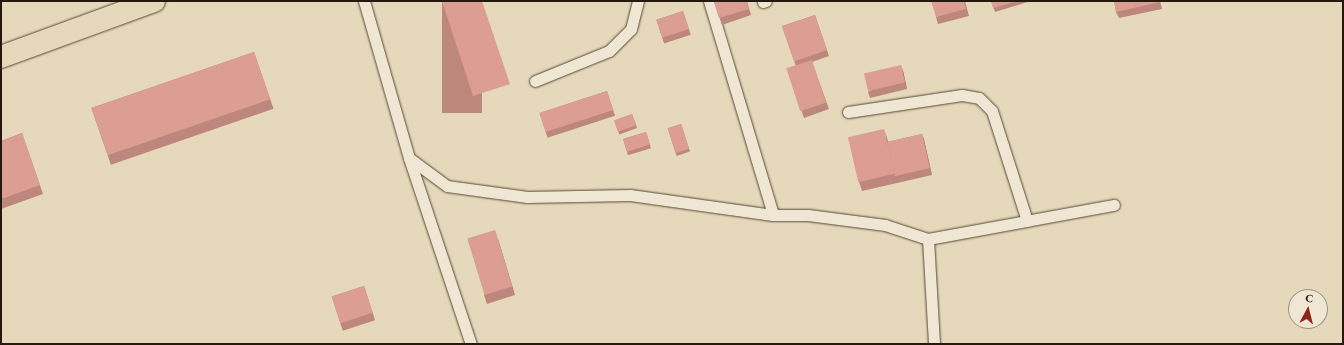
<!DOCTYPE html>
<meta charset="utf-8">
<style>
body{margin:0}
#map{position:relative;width:1344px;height:345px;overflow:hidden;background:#e6d9bb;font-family:"EB Garamond",serif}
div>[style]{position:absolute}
.roads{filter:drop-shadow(0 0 1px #554939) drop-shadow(0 0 1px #554939)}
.service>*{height:11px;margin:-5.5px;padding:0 5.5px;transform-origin:5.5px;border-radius:5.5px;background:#efe6d3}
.trunk>*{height:22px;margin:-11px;padding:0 11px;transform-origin:11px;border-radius:11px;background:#e6d9bb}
.wall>*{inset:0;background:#bd877e;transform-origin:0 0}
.shaded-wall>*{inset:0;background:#9a6e66}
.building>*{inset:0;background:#dc9d92;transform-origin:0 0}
span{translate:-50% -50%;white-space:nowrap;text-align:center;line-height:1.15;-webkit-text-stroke:3px #efe6d3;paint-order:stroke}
.frame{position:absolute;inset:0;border:2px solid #25190e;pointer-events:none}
.north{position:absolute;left:1288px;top:289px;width:40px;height:40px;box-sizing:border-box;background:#efe6d3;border:1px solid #9e9484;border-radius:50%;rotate:7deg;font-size:11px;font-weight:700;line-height:16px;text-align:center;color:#25190e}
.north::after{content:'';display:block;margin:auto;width:14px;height:18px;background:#8f2418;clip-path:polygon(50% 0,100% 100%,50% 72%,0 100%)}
</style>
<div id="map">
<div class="roads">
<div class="service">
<div style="left:364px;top:1px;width:163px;rotate:74deg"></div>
<div style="left:409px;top:158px;width:196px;rotate:71.6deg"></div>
<div style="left:709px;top:1px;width:223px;rotate:73.3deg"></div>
<div style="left:763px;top:2px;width:3px;rotate:-18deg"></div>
<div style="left:535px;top:81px;width:80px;rotate:-22.1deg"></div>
<div style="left:609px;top:51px;width:31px;rotate:-45deg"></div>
<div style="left:631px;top:29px;width:29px;rotate:-76deg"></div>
<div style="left:848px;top:112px;width:115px;rotate:-8.5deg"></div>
<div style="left:962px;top:95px;width:17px;rotate:10deg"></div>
<div style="left:979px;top:98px;width:18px;rotate:45deg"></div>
<div style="left:992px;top:111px;width:115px;rotate:72.3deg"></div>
<div style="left:409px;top:158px;width:47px;rotate:36.4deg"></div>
<div style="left:447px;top:186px;width:81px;rotate:7.8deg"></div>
<div style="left:527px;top:197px;width:103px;rotate:-1.1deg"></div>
<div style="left:630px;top:195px;width:144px;rotate:8deg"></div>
<div style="left:773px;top:215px;width:35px"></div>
<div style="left:808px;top:215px;width:78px;rotate:7.4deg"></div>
<div style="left:885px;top:225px;width:45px;rotate:18deg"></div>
<div style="left:928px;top:239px;width:189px;rotate:-10.4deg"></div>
<div style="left:928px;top:239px;width:105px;rotate:86.7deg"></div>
</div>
<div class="trunk">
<div style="left:1px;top:57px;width:163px;rotate:-20.1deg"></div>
</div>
</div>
<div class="wall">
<div style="left:442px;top:1px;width:40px;height:112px"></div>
<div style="clip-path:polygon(747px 1px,751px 15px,722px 25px,714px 2px)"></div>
<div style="clip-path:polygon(965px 1px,969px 16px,938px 24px,936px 17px)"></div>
<div style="clip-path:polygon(991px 1px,1031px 1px,995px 12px)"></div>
<div style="clip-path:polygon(1114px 1px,1160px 1px,1162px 9px,1119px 18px,1116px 12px)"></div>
<div style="left:683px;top:11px;width:25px;height:28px;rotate:72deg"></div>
<div style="clip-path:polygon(815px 15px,829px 56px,812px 62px,829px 109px,804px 118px,787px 69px,796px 66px,782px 26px)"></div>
<div style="left:254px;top:52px;width:60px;height:172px;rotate:71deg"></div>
<div style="clip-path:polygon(903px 71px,907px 89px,870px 98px,868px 92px)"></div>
<div style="left:607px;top:91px;width:26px;height:71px;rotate:72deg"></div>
<div style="left:632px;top:114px;width:15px;height:19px;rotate:70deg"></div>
<div style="left:681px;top:124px;width:29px;height:14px;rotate:72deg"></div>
<div style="left:646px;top:132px;width:17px;height:24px;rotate:73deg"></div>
<div style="clip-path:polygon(22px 133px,43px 194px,1px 209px,1px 141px)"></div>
<div style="clip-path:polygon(922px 134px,924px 140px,932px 175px,862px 191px,859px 182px,887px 138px,887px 142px)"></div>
<div style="clip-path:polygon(498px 239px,515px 295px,487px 304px,484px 295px)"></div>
<div style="left:364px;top:286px;width:36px;height:34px;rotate:72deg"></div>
</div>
<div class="shaded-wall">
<div style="clip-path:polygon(901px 65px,903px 71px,907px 89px,905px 83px)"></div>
<div style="clip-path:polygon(884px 129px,887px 138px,896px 176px)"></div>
<div style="clip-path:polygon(922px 134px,924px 140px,932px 175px,930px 168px)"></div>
<div style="clip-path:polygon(495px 230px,498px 239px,515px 295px,512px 286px)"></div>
</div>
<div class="building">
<div style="clip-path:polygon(442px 1px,482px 1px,510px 84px,473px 96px)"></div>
<div style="clip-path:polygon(716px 1px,746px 1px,749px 9px,719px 18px,714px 2px)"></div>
<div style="clip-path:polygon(931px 1px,964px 1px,966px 9px,936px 17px)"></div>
<div style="clip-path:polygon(991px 1px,1018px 1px,993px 8px)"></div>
<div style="clip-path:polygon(1114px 1px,1159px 1px,1160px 2px,1116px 12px)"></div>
<div style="left:683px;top:11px;width:19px;height:28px;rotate:72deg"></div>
<div style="left:815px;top:15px;width:37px;height:35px;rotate:71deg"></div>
<div style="left:254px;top:52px;width:50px;height:172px;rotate:71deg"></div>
<div style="left:812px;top:60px;width:45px;height:27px;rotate:72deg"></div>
<div style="left:901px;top:65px;width:18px;height:38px;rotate:77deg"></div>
<div style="left:607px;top:91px;width:20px;height:71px;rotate:72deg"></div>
<div style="left:632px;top:114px;width:12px;height:19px;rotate:70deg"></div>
<div style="left:681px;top:124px;width:26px;height:14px;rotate:72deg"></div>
<div style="left:884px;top:129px;width:46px;height:37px;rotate:77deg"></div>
<div style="left:646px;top:132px;width:13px;height:24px;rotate:72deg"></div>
<div style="clip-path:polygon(22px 133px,40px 185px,1px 199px,1px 141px)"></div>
<div style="left:922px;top:134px;width:35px;height:36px;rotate:77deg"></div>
<div style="left:495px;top:230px;width:59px;height:29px;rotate:73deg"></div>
<div style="left:364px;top:286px;width:28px;height:34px;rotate:72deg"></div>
</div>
<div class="frame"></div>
<div class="north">С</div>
</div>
